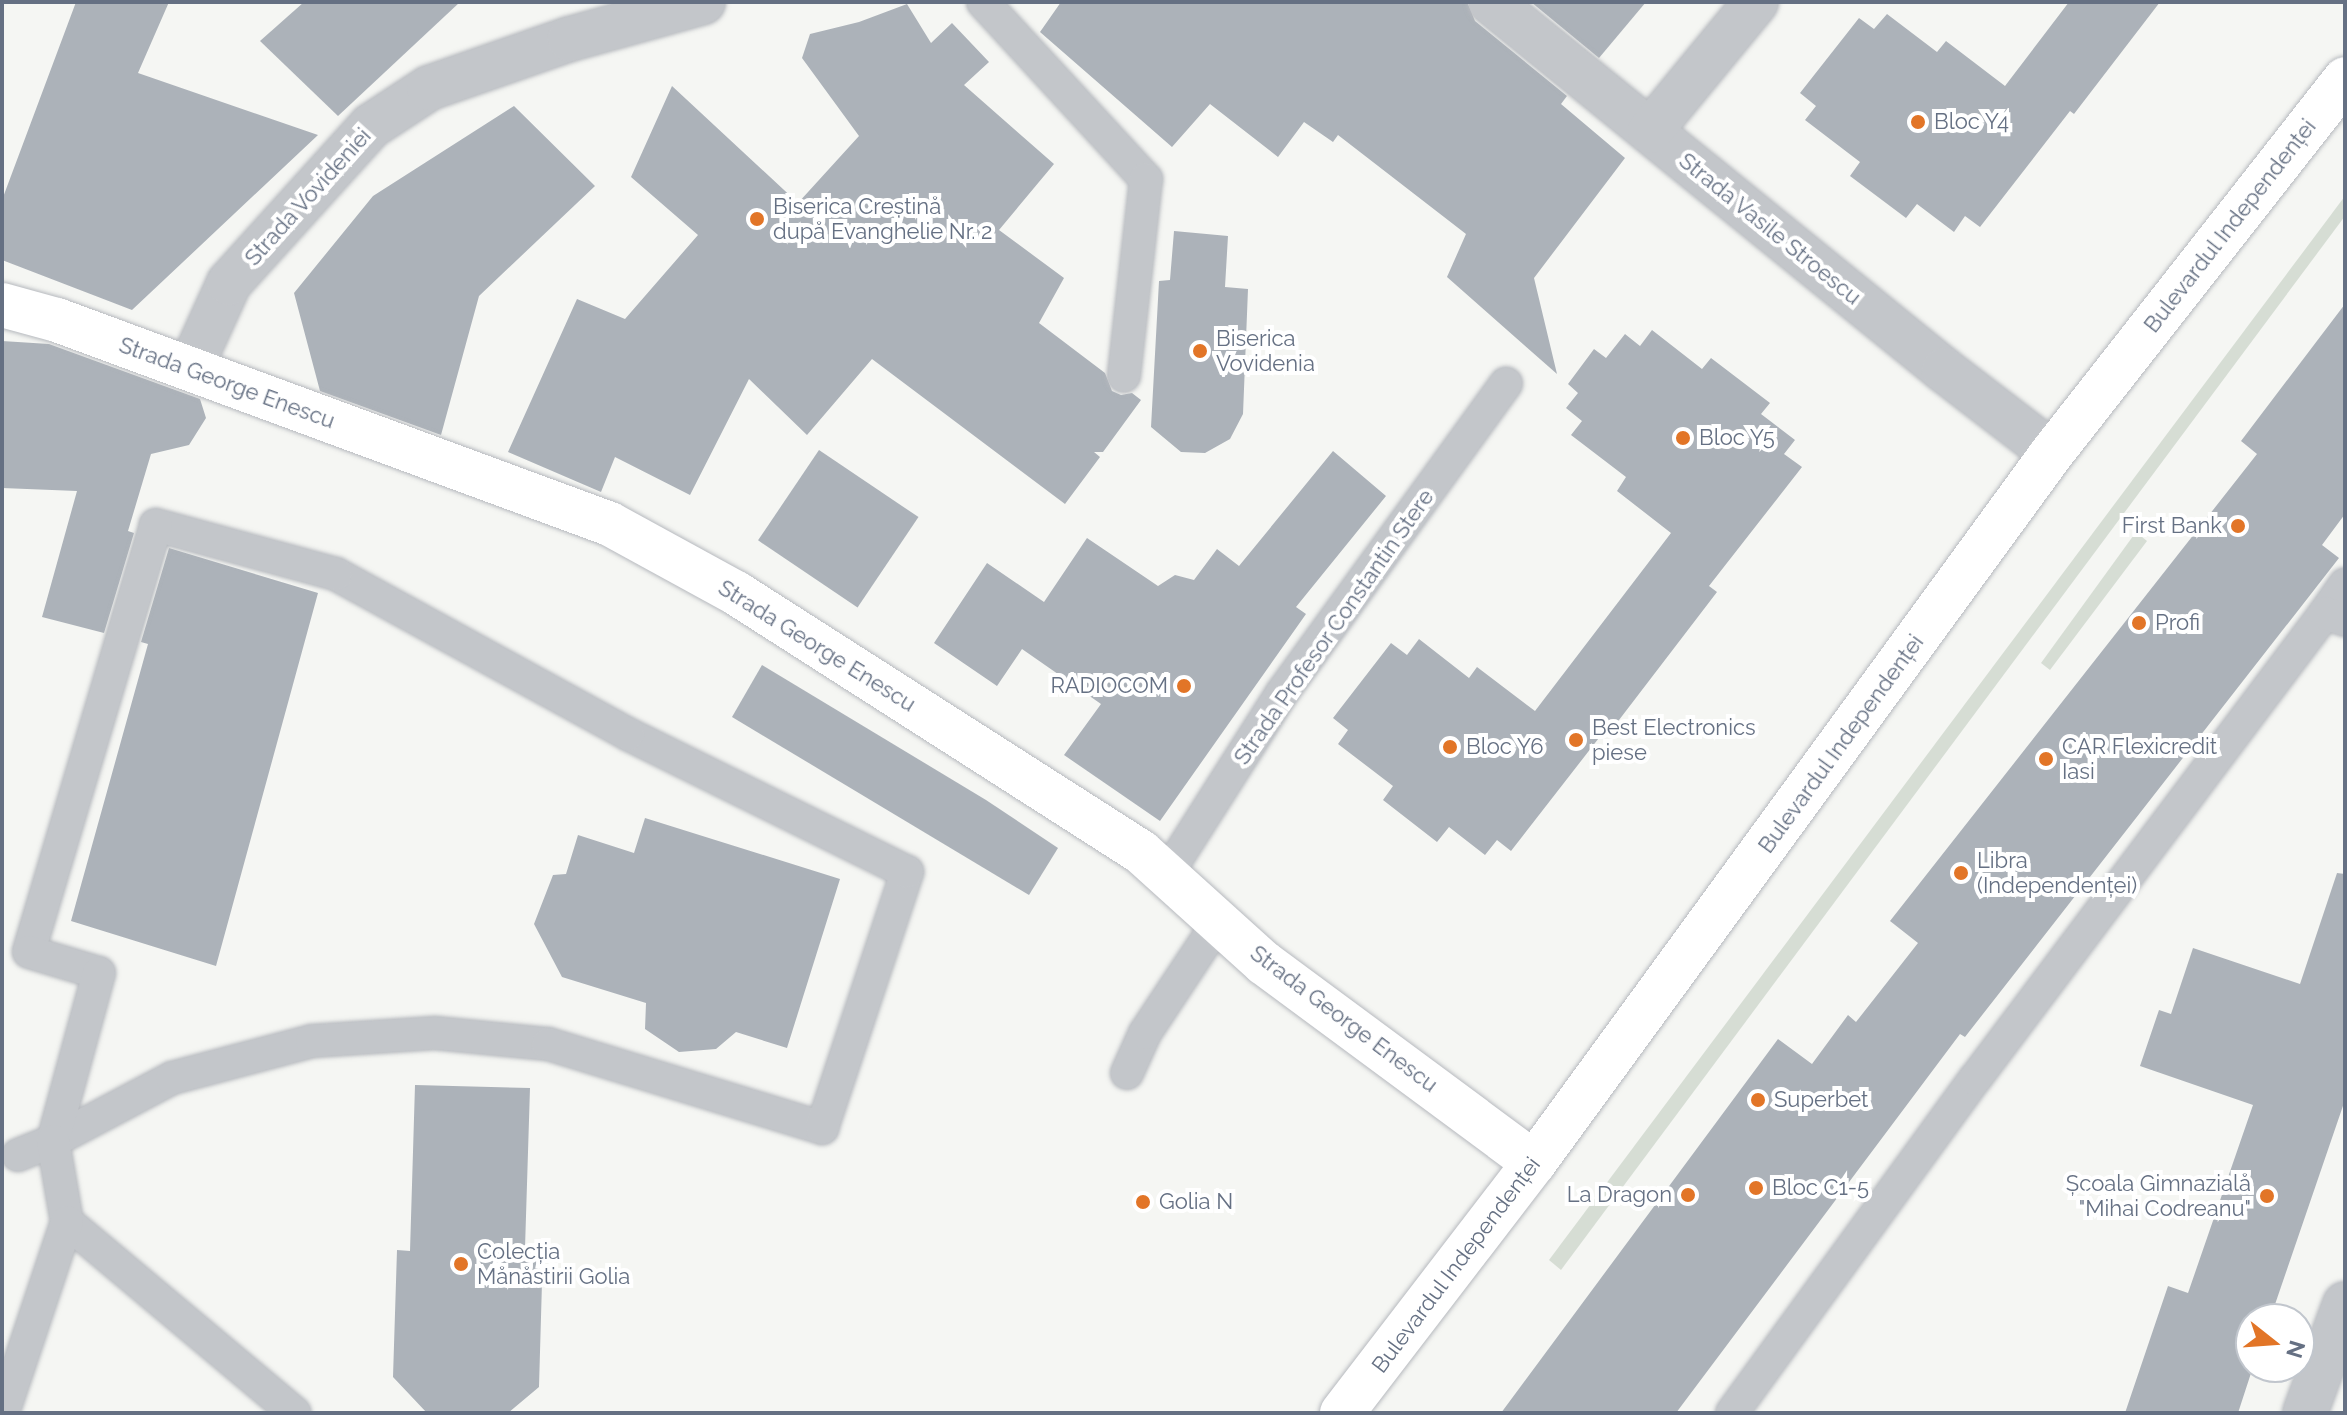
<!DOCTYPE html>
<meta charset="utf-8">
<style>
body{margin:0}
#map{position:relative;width:2347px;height:1415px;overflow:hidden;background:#f5f6f3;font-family:Raleway,sans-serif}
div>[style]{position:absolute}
.green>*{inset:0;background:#d6ddd4}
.building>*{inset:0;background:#acb2b9;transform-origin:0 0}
.roads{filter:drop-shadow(0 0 2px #b6b9be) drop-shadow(0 0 2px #b6b9be)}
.lane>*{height:32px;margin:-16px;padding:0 16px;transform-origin:16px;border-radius:16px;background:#c3c6ca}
.street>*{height:44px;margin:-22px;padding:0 22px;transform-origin:22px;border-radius:22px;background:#c3c6ca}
.secondary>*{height:44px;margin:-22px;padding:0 22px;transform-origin:22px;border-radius:22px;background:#fff}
.primary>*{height:44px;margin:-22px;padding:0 22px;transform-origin:22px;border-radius:22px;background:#fff}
.dots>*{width:22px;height:22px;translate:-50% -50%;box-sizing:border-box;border:4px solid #fff;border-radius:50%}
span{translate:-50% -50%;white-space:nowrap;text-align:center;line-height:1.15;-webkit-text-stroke:8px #fff;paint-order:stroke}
.poi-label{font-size:22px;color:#657083}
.left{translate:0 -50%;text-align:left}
.right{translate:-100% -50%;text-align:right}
.street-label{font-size:22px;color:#657083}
.frame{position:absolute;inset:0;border:4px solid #657083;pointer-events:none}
.north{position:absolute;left:2235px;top:1303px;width:80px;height:80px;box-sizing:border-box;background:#fff;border:2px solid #c1c6cd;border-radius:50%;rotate:107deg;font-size:22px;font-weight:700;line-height:32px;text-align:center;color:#657083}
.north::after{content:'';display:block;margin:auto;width:28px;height:36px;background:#e27527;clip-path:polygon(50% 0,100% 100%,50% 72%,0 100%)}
</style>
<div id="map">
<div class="green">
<div style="clip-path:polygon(2345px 196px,2345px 216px,1561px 1270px,1549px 1260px)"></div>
<div style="clip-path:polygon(2136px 532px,2147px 541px,2050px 670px,2041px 663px)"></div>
</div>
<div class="building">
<div style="clip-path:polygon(76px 2px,169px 2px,138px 73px,318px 135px,132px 310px,2px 260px,2px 200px)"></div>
<div style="clip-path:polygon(304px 2px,460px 2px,338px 116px,260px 41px)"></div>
<div style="clip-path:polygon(1061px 2px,1467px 2px,1475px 21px,1567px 96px,1561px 104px,1625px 158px,1534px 278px,1557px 374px,1447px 277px,1466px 234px,1338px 135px,1333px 142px,1304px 122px,1278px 157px,1210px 104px,1172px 147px,1040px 32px)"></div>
<div style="clip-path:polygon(1531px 2px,1646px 2px,1599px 58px)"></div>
<div style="clip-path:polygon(2069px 2px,2160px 2px,2074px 114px,2070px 111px,1980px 227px,1965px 216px,1954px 232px,1917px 204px,1906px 218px,1850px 176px,1860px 162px,1805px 120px,1816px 106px,1800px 93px,1859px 18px,1874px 29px,1887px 14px,1937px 52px,1946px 41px,2005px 86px)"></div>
<div style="clip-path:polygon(907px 4px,931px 43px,952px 23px,989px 62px,964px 85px,1054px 164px,999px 230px,1064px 278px,1039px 323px,1105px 373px,1112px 391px,1121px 395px,1132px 393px,1141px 400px,1103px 452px,1094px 452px,1100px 457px,1065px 504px,872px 359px,807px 435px,749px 379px,690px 495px,615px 457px,601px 492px,508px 452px,577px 299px,625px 319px,698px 235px,631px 177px,672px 86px,798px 203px,859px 136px,802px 58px,810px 34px,859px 22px)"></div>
<div style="clip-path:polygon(514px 106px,595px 186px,479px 296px,441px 435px,320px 391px,294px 293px,373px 196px)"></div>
<div style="clip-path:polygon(1174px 231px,1228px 236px,1225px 287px,1248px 289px,1243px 414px,1230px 439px,1205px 453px,1181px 452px,1151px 427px,1159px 281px,1170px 280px)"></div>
<div style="clip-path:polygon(2345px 304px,2345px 514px,2322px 545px,2339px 558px,1965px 1037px,1960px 1034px,1676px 1413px,1501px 1413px,1778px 1039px,1812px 1064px,1848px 1015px,1856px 1022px,1918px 943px,1890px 921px,2257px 454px,2241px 441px)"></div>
<div style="clip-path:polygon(1652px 330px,1702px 369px,1711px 358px,1770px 403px,1761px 414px,1795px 440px,1784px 454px,1802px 467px,1709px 586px,1717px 592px,1606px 737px,1602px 734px,1511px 851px,1497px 840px,1485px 855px,1449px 827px,1437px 842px,1383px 800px,1393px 786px,1338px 744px,1348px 730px,1333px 718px,1391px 643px,1407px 655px,1419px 639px,1469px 678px,1477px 667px,1535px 711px,1671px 533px,1617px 491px,1626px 477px,1571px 435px,1582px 421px,1566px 408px,1578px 393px,1568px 384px,1594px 349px,1606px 358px,1625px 334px,1640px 346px)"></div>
<div style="clip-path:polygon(2px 341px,49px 344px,200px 399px,206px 418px,189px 445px,151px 454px,128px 531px,134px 533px,104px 633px,42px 617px,77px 491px,2px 488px)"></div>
<div style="left:819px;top:450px;width:120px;height:109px;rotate:34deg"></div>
<div style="clip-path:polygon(1333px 451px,1386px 496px,1296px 607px,1306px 614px,1160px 821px,1064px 755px,1101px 704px,1022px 649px,997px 686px,934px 643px,987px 563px,1044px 602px,1087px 538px,1158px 586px,1175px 575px,1194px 580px,1217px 549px,1239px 566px)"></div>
<div style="clip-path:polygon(169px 548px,318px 593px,216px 966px,71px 921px,148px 644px,141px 642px)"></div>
<div style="clip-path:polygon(762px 665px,986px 800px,1058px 848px,1029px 895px,732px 717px)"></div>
<div style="clip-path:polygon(645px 818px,840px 879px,787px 1048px,736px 1032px,716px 1049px,679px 1052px,645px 1029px,646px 1003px,562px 977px,534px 924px,553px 875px,566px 874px,578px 835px,634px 853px)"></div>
<div style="clip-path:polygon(2337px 873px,2345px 874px,2345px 1100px,2270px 1319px,2251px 1319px,2253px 1367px,2238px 1413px,2125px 1413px,2168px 1286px,2188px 1293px,2253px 1105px,2140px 1066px,2159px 1010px,2171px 1014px,2193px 948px,2300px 984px)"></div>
<div style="clip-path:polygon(415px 1085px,530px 1088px,525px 1248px,543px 1248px,539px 1387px,508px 1413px,427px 1413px,393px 1377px,397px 1250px,410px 1251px)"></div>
</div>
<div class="roads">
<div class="lane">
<div style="left:983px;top:2px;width:241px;rotate:47.4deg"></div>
<div style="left:1146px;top:179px;width:198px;rotate:96.4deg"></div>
<div style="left:2325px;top:613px;width:35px;rotate:-55deg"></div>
<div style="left:1167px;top:874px;width:214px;rotate:-57.6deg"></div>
<div style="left:1282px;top:693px;width:382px;rotate:-54.1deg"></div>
<div style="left:1127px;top:1073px;width:44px;rotate:-65.8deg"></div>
<div style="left:1145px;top:1033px;width:134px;rotate:-56.5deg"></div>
<div style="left:18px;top:1155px;width:38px;rotate:-22deg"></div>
<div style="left:53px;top:1141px;width:135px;rotate:-27.9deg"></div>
<div style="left:172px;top:1078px;width:145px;rotate:-14.8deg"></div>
<div style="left:312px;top:1041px;width:123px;rotate:-3.7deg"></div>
<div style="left:435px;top:1033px;width:114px;rotate:5.6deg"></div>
<div style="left:548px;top:1044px;width:287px;rotate:17deg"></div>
<div style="left:822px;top:1128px;width:270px;rotate:-71.6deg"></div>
<div style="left:907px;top:872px;width:311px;rotate:-153.7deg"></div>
<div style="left:628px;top:734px;width:333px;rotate:-151.3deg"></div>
<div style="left:336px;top:574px;width:187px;rotate:-164.8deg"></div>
<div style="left:156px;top:525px;width:445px;rotate:106.6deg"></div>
<div style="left:29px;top:952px;width:73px;rotate:16.7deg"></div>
<div style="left:99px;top:973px;width:174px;rotate:105.3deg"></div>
<div style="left:53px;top:1141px;width:82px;rotate:80.2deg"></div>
<div style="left:67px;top:1222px;width:297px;rotate:40deg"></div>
<div style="left:3px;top:1413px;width:201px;rotate:-71.5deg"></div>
<div style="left:1732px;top:1413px;width:413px;rotate:-54deg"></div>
<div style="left:1975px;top:1079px;width:583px;rotate:-53.09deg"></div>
<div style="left:2325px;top:613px;width:21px;rotate:19deg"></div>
</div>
<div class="street">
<div style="left:1491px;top:2px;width:584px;rotate:39.09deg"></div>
<div style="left:1944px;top:370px;width:136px;rotate:37.5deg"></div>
<div style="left:1650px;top:131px;width:167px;rotate:-50.6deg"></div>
<div style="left:190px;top:369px;width:94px;rotate:-65.6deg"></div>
<div style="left:229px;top:283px;width:212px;rotate:-47.9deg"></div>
<div style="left:371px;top:126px;width:69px;rotate:-33.2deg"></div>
<div style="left:429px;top:88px;width:149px;rotate:-19.2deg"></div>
<div style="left:570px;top:39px;width:138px;rotate:-15.5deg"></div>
<div style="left:2305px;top:1413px;width:116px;rotate:-69.8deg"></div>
</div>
<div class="secondary">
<div style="left:2px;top:305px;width:57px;rotate:15.3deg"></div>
<div style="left:57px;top:320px;width:589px;rotate:20.25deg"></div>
<div style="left:610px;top:524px;width:144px;rotate:28.7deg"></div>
<div style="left:736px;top:593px;width:481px;rotate:32.6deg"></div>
<div style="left:1141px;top:852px;width:166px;rotate:42.1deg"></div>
<div style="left:1264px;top:963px;width:336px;rotate:36.5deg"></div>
</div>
<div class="primary">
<div style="left:1342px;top:1413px;width:315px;rotate:-52.5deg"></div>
<div style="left:1534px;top:1163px;width:879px;rotate:-53.89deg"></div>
<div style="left:2052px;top:453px;width:475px;rotate:-51.9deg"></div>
</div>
</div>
<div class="dots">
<div style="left:1918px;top:122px;background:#e27527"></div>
<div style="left:757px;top:219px;background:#e27527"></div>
<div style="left:1200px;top:351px;background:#e27527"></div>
<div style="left:1683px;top:438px;background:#e27527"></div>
<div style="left:2238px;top:526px;background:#e27527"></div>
<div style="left:2139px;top:623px;background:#e27527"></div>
<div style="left:1184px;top:686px;background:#e27527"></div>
<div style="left:1576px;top:740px;background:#e27527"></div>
<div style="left:1450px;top:747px;background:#e27527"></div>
<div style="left:2046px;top:759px;background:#e27527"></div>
<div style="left:1961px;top:873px;background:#e27527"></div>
<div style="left:1758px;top:1100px;background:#e27527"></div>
<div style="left:1756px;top:1188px;background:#e27527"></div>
<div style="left:1688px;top:1195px;background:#e27527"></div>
<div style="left:2267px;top:1196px;background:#e27527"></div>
<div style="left:1143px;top:1202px;background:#e27527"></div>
<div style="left:461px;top:1264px;background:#e27527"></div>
</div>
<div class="poi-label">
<span class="left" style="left:1934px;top:122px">Bloc Y4</span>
<span class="left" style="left:773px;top:219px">Biserica Creștină<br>după Evanghelie Nr. 2</span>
<span class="left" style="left:1216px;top:351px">Biserica<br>Vovidenia</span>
<span class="left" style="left:1699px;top:438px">Bloc Y5</span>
<span class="right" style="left:2222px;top:526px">First Bank</span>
<span class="left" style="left:2155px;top:623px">Profi</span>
<span class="right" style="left:1168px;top:686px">RADIOCOM</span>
<span class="left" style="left:1592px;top:740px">Best Electronics<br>piese</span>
<span class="left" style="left:2062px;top:759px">CAR Flexicredit<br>Iasi</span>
<span class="left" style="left:1466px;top:747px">Bloc Y6</span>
<span class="left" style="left:1977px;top:873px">Libra<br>(Independenței)</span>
<span class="left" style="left:1774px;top:1100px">Superbet</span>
<span class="right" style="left:2251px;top:1196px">Școala Gimnazială<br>"Mihai Codreanu"</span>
<span class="left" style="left:1772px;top:1188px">Bloc C1-5</span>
<span class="right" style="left:1672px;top:1195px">La Dragon</span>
<span class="left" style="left:1159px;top:1202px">Golia N</span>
<span class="left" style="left:477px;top:1264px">Colecția<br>Mănăstirii Golia</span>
</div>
<div class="street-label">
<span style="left:308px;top:197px;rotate:-48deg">Strada Vovideniei</span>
<span style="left:2230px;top:226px;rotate:-52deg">Bulevardul Independenței</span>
<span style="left:1770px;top:229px;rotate:39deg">Strada Vasile Stroescu</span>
<span style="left:227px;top:383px;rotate:20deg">Strada George Enescu</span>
<span style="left:1334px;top:627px;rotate:-55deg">Strada Profesor Constantin Stere</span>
<span style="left:817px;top:646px;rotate:32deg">Strada George Enescu</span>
<span style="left:1841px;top:744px;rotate:-54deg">Bulevardul Independenței</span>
<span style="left:1344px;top:1019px;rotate:37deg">Strada George Enescu</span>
<span style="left:1456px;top:1265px;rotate:-53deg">Bulevardul Independenței</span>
</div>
<div class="frame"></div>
<div class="north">N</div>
</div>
